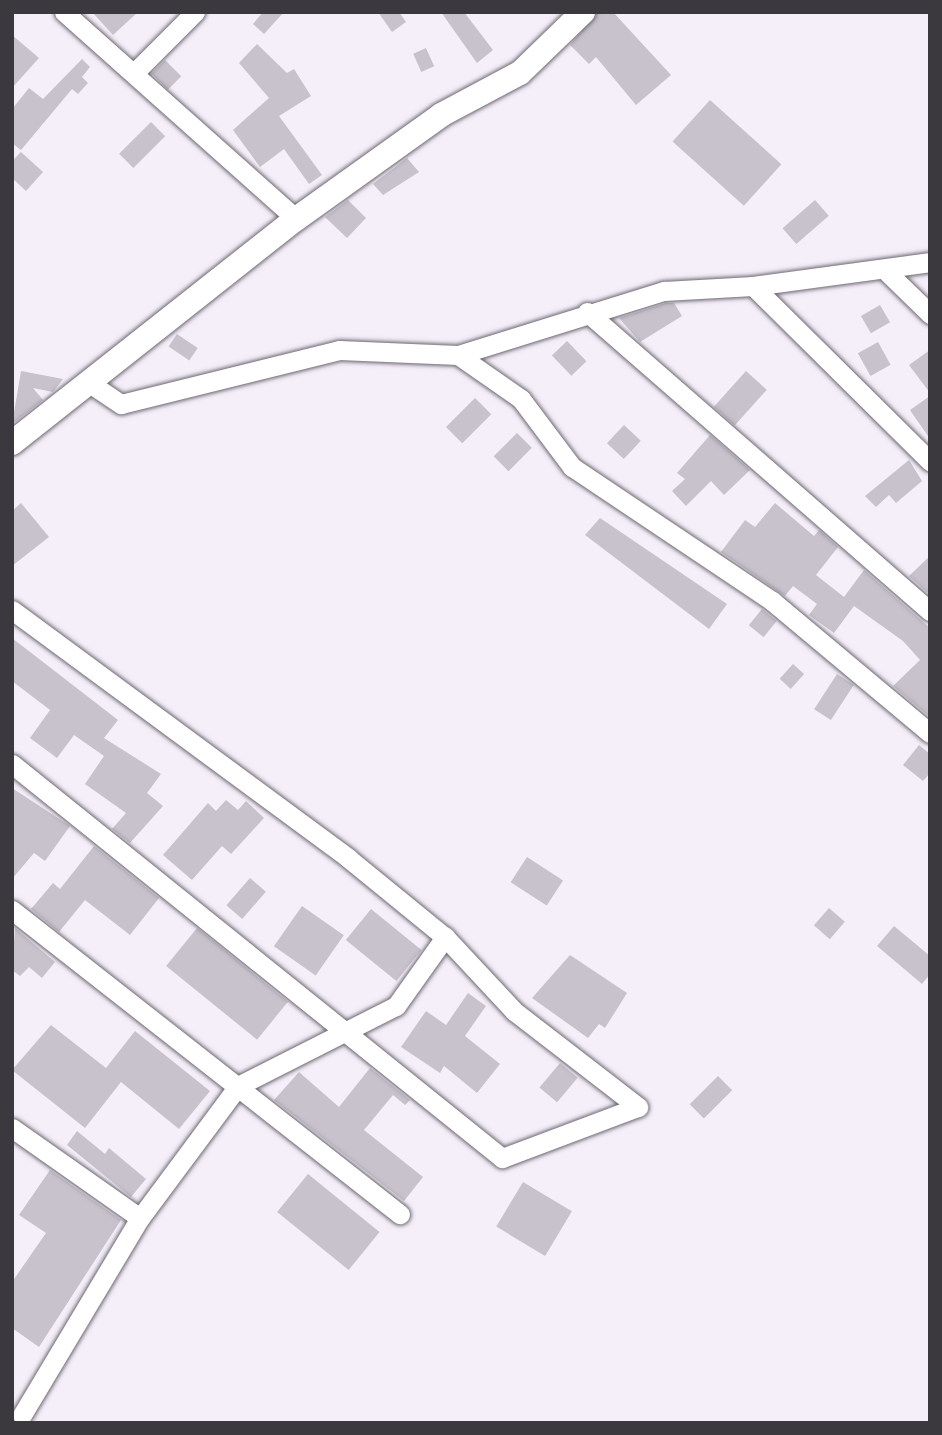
<!DOCTYPE html>
<style>
body{margin:0}
#map{position:relative;width:942px;height:1435px;overflow:hidden;background:#f5effa;font-family:Quicksand,sans-serif}
div>[style]{position:absolute}
.building>*{inset:0;background:#c7c2cc;transform-origin:0 0}
.roads{filter:drop-shadow(0 0 2px #6c6770) drop-shadow(0 0 2px #6c6770)}
.minor>*{height:19px;margin:-9.5px;padding:0 9.5px;transform-origin:9.5px;border-radius:9.5px;background:#fff}
.tertiary>*{height:24px;margin:-12px;padding:0 12px;transform-origin:12px;border-radius:12px;background:#fff}
span{translate:-50% -50%;white-space:nowrap;text-align:center;line-height:1.15;-webkit-text-stroke:5px #fff;paint-order:stroke}
.frame{position:absolute;inset:0;border:14px solid #3b393d;pointer-events:none}
</style>
<div id="map">
<div class="building">
<div style="clip-path:polygon(92px 12px,138px 12px,113px 35px)"></div>
<div style="clip-path:polygon(263px 12px,284px 12px,264px 34px,253px 24px)"></div>
<div style="clip-path:polygon(378px 12px,399px 12px,406px 22px,392px 32px)"></div>
<div style="clip-path:polygon(441px 12px,464px 12px,493px 50px,477px 63px)"></div>
<div style="clip-path:polygon(597px 12px,613px 12px,671px 75px,636px 105px,596px 57px,589px 64px,570px 45px)"></div>
<div style="clip-path:polygon(12px 35px,39px 58px,12px 88px)"></div>
<div style="clip-path:polygon(257px 44px,287px 73px,294px 69px,311px 96px,279px 116px,322px 175px,309px 184px,284px 149px,260px 167px,233px 130px,269px 98px,239px 63px)"></div>
<div style="left:426px;top:48px;width:20px;height:14px;rotate:66deg"></div>
<div style="clip-path:polygon(82px 59px,90px 67px,82px 77px,88px 83px,78px 94px,72px 89px,21px 150px,12px 143px,12px 109px,29px 88px,43px 99px)"></div>
<div style="left:165px;top:60px;width:23px;height:19px;rotate:45deg"></div>
<div style="left:710px;top:100px;width:96px;height:56px;rotate:42deg"></div>
<div style="left:151px;top:122px;width:20px;height:45px;rotate:45deg"></div>
<div style="clip-path:polygon(21px 152px,43px 172px,26px 191px,12px 178px,12px 161px)"></div>
<div style="clip-path:polygon(407px 158px,419px 172px,383px 195px,373px 184px)"></div>
<div style="clip-path:polygon(348px 200px,366px 218px,347px 238px,325px 217px)"></div>
<div style="left:815px;top:200px;width:21px;height:43px;rotate:49deg"></div>
<div style="clip-path:polygon(666px 303px,674px 303px,682px 316px,640px 342px,619px 318px)"></div>
<div style="left:880px;top:305px;width:20px;height:22px;rotate:60deg"></div>
<div style="left:177px;top:334px;width:25px;height:15px;rotate:34deg"></div>
<div style="left:567px;top:341px;width:28px;height:21px;rotate:46deg"></div>
<div style="left:878px;top:342px;width:26px;height:23px;rotate:61deg"></div>
<div style="clip-path:polygon(930px 350px,930px 393px,909px 365px)"></div>
<div style="clip-path:polygon(21px 371px,63px 379px,53px 392px,33px 388px,43px 400px,12px 424px)"></div>
<div style="left:746px;top:371px;width:28px;height:48px;rotate:42deg"></div>
<div style="clip-path:polygon(930px 396px,930px 439px,910px 410px)"></div>
<div style="left:475px;top:398px;width:23px;height:41px;rotate:45deg"></div>
<div style="left:624px;top:425px;width:23px;height:25px;rotate:43deg"></div>
<div style="left:517px;top:433px;width:21px;height:33px;rotate:45deg"></div>
<div style="clip-path:polygon(710px 435px,750px 470px,724px 495px,711px 481px,686px 506px,672px 491px,685px 479px,677px 473px)"></div>
<div style="clip-path:polygon(909px 460px,922px 481px,896px 503px,889px 495px,876px 507px,865px 496px)"></div>
<div style="clip-path:polygon(21px 503px,49px 537px,12px 566px,12px 511px)"></div>
<div style="clip-path:polygon(775px 503px,814px 536px,819px 530px,838px 547px,816px 575px,844px 597px,864px 570px,930px 628px,930px 717px,893px 686px,920px 660px,903px 641px,854px 606px,834px 633px,809px 615px,817px 604px,793px 586px,785px 596px,721px 552px,745px 520px,755px 527px)"></div>
<div style="clip-path:polygon(600px 518px,727px 604px,709px 629px,585px 535px)"></div>
<div style="clip-path:polygon(930px 556px,930px 592px,928px 593px,909px 576px)"></div>
<div style="left:762px;top:609px;width:19px;height:21px;rotate:39deg"></div>
<div style="clip-path:polygon(12px 638px,118px 720px,104px 738px,161px 774px,147px 793px,163px 806px,130px 843px,112px 829px,126px 813px,85px 784px,104px 756px,74px 735px,57px 758px,30px 738px,50px 710px,12px 681px)"></div>
<div style="left:793px;top:664px;width:15px;height:20px;rotate:42deg"></div>
<div style="left:837px;top:674px;width:20px;height:42px;rotate:33deg"></div>
<div style="clip-path:polygon(919px 745px,930px 754px,930px 773px,923px 781px,903px 765px)"></div>
<div style="clip-path:polygon(12px 788px,70px 826px,45px 861px,34px 853px,12px 879px)"></div>
<div style="clip-path:polygon(226px 800px,238px 810px,246px 801px,264px 818px,231px 854px,222px 846px,192px 880px,163px 855px,208px 803px,216px 811px)"></div>
<div style="clip-path:polygon(94px 846px,159px 898px,130px 935px,85px 900px,59px 932px,31px 909px,53px 883px,60px 889px)"></div>
<div style="left:527px;top:857px;width:43px;height:30px;rotate:33deg"></div>
<div style="left:250px;top:878px;width:21px;height:36px;rotate:41deg"></div>
<div style="left:302px;top:906px;width:51px;height:49px;rotate:35deg"></div>
<div style="left:829px;top:908px;width:21px;height:23px;rotate:41deg"></div>
<div style="left:371px;top:909px;width:65px;height:40px;rotate:39deg"></div>
<div style="clip-path:polygon(894px 926px,930px 956px,930px 974px,922px 984px,877px 946px)"></div>
<div style="clip-path:polygon(15px 928px,55px 962px,42px 978px,29px 967px,20px 976px,12px 970px)"></div>
<div style="left:197px;top:928px;width:117px;height:49px;rotate:39deg"></div>
<div style="clip-path:polygon(570px 955px,627px 993px,605px 1028px,599px 1024px,588px 1038px,532px 998px)"></div>
<div style="clip-path:polygon(468px 993px,486px 1006px,465px 1036px,500px 1064px,477px 1093px,444px 1066px,440px 1073px,401px 1047px,426px 1011px,446px 1025px)"></div>
<div style="clip-path:polygon(51px 1025px,106px 1068px,135px 1031px,210px 1091px,179px 1129px,121px 1082px,85px 1128px,12px 1070px)"></div>
<div style="left:560px;top:1063px;width:23px;height:32px;rotate:40deg"></div>
<div style="clip-path:polygon(370px 1068px,410px 1100px,405px 1105px,393px 1095px,364px 1130px,423px 1177px,404px 1201px,274px 1100px,299px 1072px,339px 1107px)"></div>
<div style="left:718px;top:1076px;width:20px;height:40px;rotate:45deg"></div>
<div style="clip-path:polygon(77px 1131px,105px 1154px,109px 1148px,146px 1179px,131px 1197px,67px 1145px)"></div>
<div style="clip-path:polygon(50px 1170px,121px 1220px,39px 1347px,12px 1328px,12px 1282px,46px 1233px,19px 1215px)"></div>
<div style="left:308px;top:1174px;width:92px;height:49px;rotate:39deg"></div>
<div style="left:523px;top:1182px;width:57px;height:52px;rotate:31deg"></div>
</div>
<div class="roads">
<div class="minor">
<div style="left:64px;top:12px;width:311px;rotate:41.7deg"></div>
<div style="left:135px;top:72px;width:85px;rotate:-45deg"></div>
<div style="left:886px;top:271px;width:62px;rotate:44.3deg"></div>
<div style="left:753px;top:286px;width:249px;rotate:44.7deg"></div>
<div style="left:587px;top:312px;width:455px;rotate:41.1deg"></div>
<div style="left:458px;top:355px;width:77px;rotate:34.9deg"></div>
<div style="left:521px;top:399px;width:85px;rotate:53.1deg"></div>
<div style="left:572px;top:467px;width:241px;rotate:33.8deg"></div>
<div style="left:772px;top:601px;width:206px;rotate:39.9deg"></div>
<div style="left:91px;top:384px;width:36px;rotate:34deg"></div>
<div style="left:121px;top:404px;width:225px;rotate:-13.9deg"></div>
<div style="left:339px;top:350px;width:119px;rotate:2.4deg"></div>
<div style="left:458px;top:355px;width:216px;rotate:-17.3deg"></div>
<div style="left:664px;top:291px;width:89px;rotate:-3.2deg"></div>
<div style="left:753px;top:286px;width:179px;rotate:-7.7deg"></div>
<div style="left:12px;top:610px;width:418px;rotate:36.4deg"></div>
<div style="left:348px;top:858px;width:125px;rotate:39.2deg"></div>
<div style="left:445px;top:937px;width:101px;rotate:47deg"></div>
<div style="left:514px;top:1011px;width:157px;rotate:37.7deg"></div>
<div style="left:12px;top:764px;width:629px;rotate:38.8deg"></div>
<div style="left:502px;top:1158px;width:145px;rotate:-20.6deg"></div>
<div style="left:12px;top:910px;width:493px;rotate:38.1deg"></div>
<div style="left:12px;top:1128px;width:156px;rotate:35.1deg"></div>
<div style="left:22px;top:1415px;width:230px;rotate:-59.1deg"></div>
<div style="left:140px;top:1218px;width:164px;rotate:-53.4deg"></div>
<div style="left:238px;top:1086px;width:177px;rotate:-26.9deg"></div>
<div style="left:396px;top:1006px;width:85px;rotate:-54.6deg"></div>
</div>
<div class="tertiary">
<div style="left:12px;top:443px;width:362px;rotate:-38.3deg"></div>
<div style="left:296px;top:219px;width:178px;rotate:-35.6deg"></div>
<div style="left:441px;top:115px;width:89px;rotate:-28deg"></div>
<div style="left:520px;top:73px;width:88px;rotate:-44.1deg"></div>
</div>
</div>
<div class="frame"></div>
</div>
